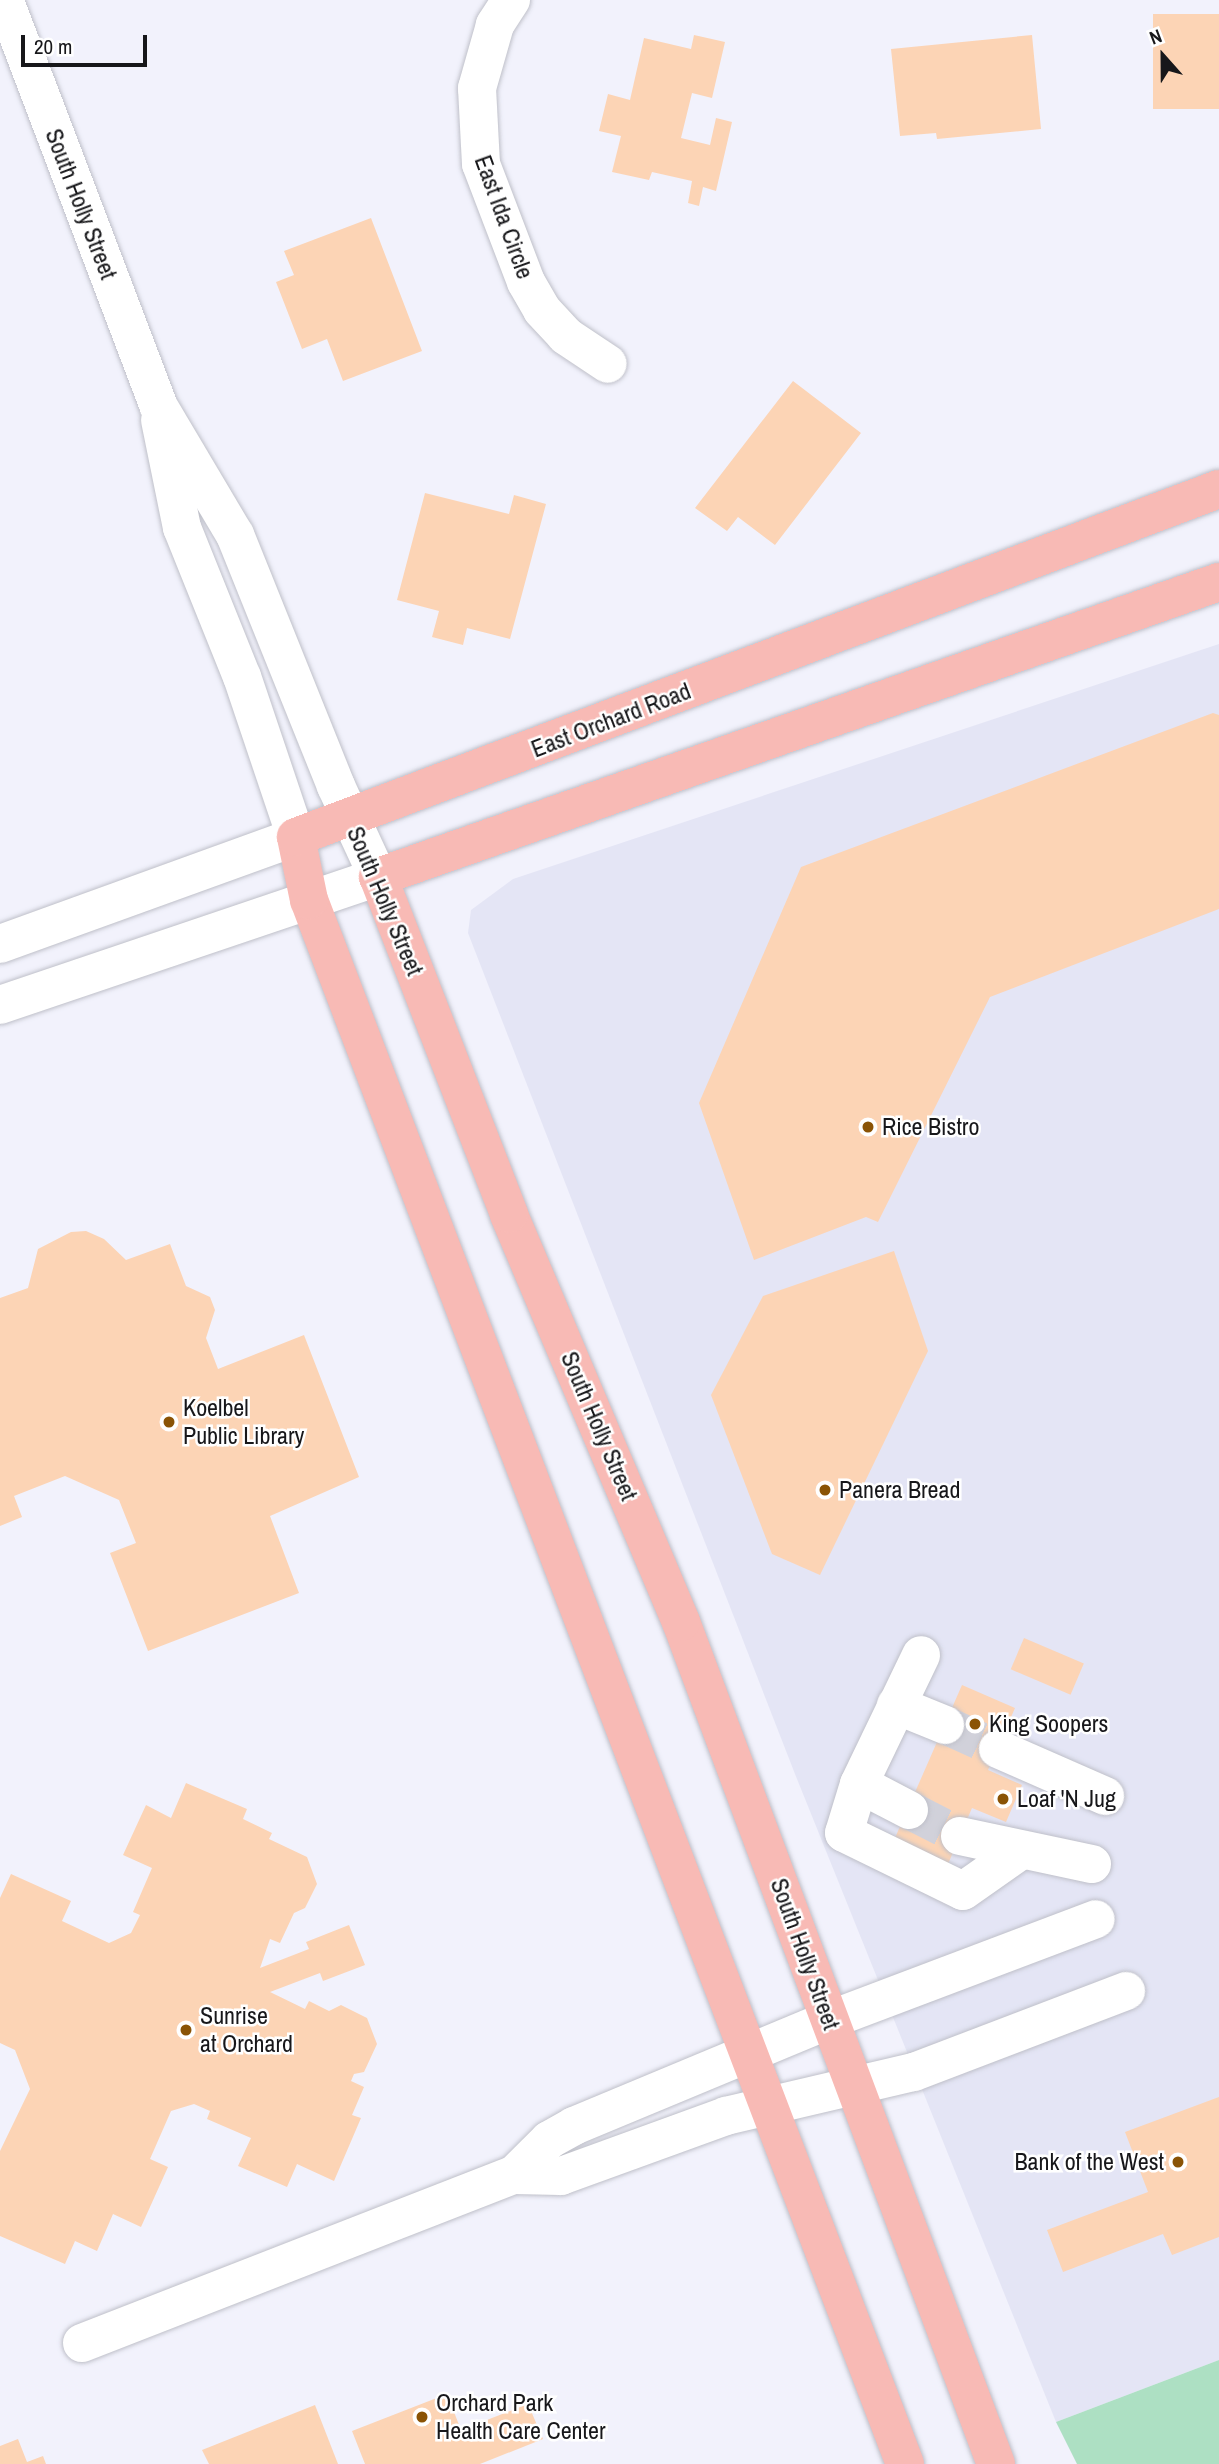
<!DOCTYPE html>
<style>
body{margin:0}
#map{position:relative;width:1219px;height:2464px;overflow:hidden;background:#f2f2fc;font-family:"Archivo Narrow",sans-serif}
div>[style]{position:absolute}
.built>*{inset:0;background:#e4e5f5}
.green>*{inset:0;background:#ade0c3}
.building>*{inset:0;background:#fcd4b5;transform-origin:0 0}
.minor-tunnel>*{height:38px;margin-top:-19px;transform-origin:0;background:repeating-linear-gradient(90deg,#d1d1da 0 38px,transparent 0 57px)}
.roads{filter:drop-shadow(0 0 2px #bfc0c9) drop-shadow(0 0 2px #bfc0c9)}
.minor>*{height:38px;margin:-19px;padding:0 19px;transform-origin:19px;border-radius:19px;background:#fff}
.major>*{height:38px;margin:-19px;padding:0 19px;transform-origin:19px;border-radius:19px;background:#f8bab5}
.dots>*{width:19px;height:19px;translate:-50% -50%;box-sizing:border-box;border:4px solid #fff;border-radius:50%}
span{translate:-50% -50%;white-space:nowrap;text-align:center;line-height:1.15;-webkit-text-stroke:5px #fff;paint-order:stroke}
.street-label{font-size:24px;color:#17171a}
.poi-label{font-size:24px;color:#17171a}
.left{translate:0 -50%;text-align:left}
.right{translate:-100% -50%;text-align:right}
.north{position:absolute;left:1128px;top:21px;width:70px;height:70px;-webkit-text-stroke:5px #fff;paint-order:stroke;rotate:339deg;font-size:19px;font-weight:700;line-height:28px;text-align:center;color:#17171a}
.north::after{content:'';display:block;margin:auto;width:24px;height:32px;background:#17171a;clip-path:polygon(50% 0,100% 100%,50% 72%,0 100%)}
.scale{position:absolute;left:21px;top:35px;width:126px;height:32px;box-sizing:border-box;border:4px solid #17171a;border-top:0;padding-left:9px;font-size:21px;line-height:24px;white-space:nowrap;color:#17171a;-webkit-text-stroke:5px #fff;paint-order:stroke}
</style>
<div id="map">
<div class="built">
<div style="clip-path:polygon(1219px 644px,1219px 2360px,1056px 2422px,795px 1774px,468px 933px,471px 910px,513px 879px)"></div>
</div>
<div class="green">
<div style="clip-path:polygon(1219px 2360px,1219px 2464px,1077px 2464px,1056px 2422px)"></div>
</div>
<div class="building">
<div style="left:1219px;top:14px;width:95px;height:66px;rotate:90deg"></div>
<div style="clip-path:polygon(694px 35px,725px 42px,712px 98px,692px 93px,681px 138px,710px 145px,716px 118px,732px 122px,716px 191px,703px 187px,699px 206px,688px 203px,692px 181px,652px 172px,649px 180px,612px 172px,621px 136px,599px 131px,608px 94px,630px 100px,644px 38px,691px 49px)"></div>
<div style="clip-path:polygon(1032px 35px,1041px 129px,937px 139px,936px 133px,900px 136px,891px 49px)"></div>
<div style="clip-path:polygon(371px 218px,422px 351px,343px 381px,327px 339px,302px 349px,276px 282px,294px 275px,284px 251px)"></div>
<div style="clip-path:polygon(793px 381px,861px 433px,775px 545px,738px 517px,727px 531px,695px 508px)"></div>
<div style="clip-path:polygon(425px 493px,509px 514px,514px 495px,546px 504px,510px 639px,467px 628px,463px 645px,432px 637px,439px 611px,397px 600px)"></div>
<div style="clip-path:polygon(1213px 713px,1219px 715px,1219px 909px,990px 997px,878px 1222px,866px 1217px,754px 1260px,699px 1103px,801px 867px)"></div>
<div style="clip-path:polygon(86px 1231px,104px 1239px,126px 1260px,170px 1244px,186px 1286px,210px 1297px,215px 1310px,206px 1338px,218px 1369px,304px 1335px,359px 1477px,270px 1516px,299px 1593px,148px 1651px,110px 1553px,136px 1543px,119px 1500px,65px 1476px,14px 1496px,22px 1517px,0 1526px,0 1298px,28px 1288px,38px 1249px,71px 1232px)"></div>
<div style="clip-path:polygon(894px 1251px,928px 1351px,820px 1575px,772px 1554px,711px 1395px,763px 1296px)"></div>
<div style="left:1024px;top:1638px;width:65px;height:34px;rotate:23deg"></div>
<div style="clip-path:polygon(962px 1685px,1015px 1708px,988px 1770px,1022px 1785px,1006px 1822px,972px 1808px,945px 1871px,891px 1847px)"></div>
<div style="clip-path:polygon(186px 1783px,247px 1809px,243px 1819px,272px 1833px,269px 1839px,307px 1857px,317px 1884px,305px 1908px,294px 1913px,280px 1943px,270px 1939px,260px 1968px,309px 1949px,306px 1942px,349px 1925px,365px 1965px,323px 1981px,320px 1973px,270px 1992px,305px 2009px,309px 2001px,329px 2011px,341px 2005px,367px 2018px,377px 2044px,364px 2072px,354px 2074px,351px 2081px,364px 2087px,352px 2115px,361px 2118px,334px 2181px,297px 2164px,287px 2187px,238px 2166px,251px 2138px,207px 2119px,210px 2111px,194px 2104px,171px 2111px,150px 2159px,168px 2167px,141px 2227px,113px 2214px,97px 2251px,75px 2241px,65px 2264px,0 2236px,0 2151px,30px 2089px,15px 2050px,0 2043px,0 1898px,11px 1874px,71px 1901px,62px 1921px,109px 1943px,131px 1933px,140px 1915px,133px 1912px,152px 1868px,123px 1855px,146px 1805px,171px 1818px)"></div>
<div style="clip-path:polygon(1219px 2097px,1219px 2237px,1172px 2255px,1163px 2234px,1063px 2272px,1047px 2230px,1148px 2192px,1125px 2132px)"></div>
<div style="clip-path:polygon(447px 2394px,461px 2430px,528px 2404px,543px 2439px,480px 2464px,365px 2464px,352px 2431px)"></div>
<div style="clip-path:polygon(315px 2405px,338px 2464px,209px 2464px,202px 2450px)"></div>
<div style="clip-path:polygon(18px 2439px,27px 2462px,43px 2456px,46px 2464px,0 2464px,0 2446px)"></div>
</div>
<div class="minor-tunnel">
<div style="left:945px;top:1725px;width:58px;rotate:24.4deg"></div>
<div style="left:909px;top:1810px;width:57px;rotate:27deg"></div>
</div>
<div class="roads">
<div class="minor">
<div style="left:511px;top:0;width:30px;rotate:123deg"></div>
<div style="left:495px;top:25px;width:66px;rotate:105.9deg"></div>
<div style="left:477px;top:88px;width:76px;rotate:87deg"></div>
<div style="left:481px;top:164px;width:126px;rotate:69.1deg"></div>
<div style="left:526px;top:282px;width:32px;rotate:60deg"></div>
<div style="left:542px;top:310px;width:35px;rotate:47deg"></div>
<div style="left:566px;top:336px;width:50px;rotate:33.7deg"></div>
<div style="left:0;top:944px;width:315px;rotate:-19.9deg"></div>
<div style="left:296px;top:837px;width:169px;rotate:-108.6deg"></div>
<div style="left:242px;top:677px;width:161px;rotate:-111.9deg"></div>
<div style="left:182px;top:528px;width:110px;rotate:-101.5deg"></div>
<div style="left:0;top:1005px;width:399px;rotate:-18.7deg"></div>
<div style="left:378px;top:877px;width:100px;rotate:-114.8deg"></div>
<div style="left:336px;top:786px;width:271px;rotate:-111.9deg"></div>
<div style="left:235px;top:535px;width:149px;rotate:-120.7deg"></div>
<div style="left:159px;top:407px;width:436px;rotate:-110.8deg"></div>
<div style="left:896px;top:1705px;width:53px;rotate:22.2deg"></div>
<div style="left:998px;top:1749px;width:117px;rotate:23.7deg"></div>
<div style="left:859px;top:1784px;width:51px;rotate:107deg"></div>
<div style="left:844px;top:1833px;width:132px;rotate:26deg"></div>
<div style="left:963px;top:1891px;width:70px;rotate:-35.1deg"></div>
<div style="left:909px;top:1810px;width:56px;rotate:-152.5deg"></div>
<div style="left:859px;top:1784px;width:143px;rotate:-64.3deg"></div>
<div style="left:960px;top:1836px;width:135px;rotate:12deg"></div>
<div style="left:514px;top:2175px;width:49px;rotate:-45deg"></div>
<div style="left:549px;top:2140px;width:29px;rotate:-29deg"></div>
<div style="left:574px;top:2126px;width:276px;rotate:-22.6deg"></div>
<div style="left:829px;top:2020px;width:285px;rotate:-20.7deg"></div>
<div style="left:82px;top:2343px;width:464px;rotate:-21.3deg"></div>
<div style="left:514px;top:2175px;width:47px;rotate:1.2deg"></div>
<div style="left:561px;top:2176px;width:176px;rotate:-20deg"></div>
<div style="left:726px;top:2116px;width:193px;rotate:-13.2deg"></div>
<div style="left:914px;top:2072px;width:227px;rotate:-20.9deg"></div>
</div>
<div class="major">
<div style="left:905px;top:2464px;width:1674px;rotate:-110.86deg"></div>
<div style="left:309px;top:900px;width:64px;rotate:-101.7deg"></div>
<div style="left:296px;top:837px;width:986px;rotate:-20.66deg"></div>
<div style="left:996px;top:2464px;width:899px;rotate:-110.51deg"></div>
<div style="left:681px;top:1622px;width:443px;rotate:-112.9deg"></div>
<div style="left:509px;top:1214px;width:362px;rotate:-111.2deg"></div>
<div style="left:378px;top:877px;width:891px;rotate:-19.33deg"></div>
</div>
</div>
<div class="dots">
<div style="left:868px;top:1127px;background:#8a5305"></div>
<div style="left:169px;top:1422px;background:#8a5305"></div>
<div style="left:825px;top:1490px;background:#8a5305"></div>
<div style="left:975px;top:1724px;background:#8a5305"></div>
<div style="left:1003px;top:1799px;background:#8a5305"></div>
<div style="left:186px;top:2030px;background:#8a5305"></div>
<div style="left:1178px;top:2162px;background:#8a5305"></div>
<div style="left:422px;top:2417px;background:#8a5305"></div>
</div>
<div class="street-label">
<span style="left:81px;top:204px;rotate:69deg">South Holly Street</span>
<span style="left:504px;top:217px;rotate:70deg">East Ida Circle</span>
<span style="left:611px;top:720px;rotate:-21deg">East Orchard Road</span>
<span style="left:385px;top:901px;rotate:67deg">South Holly Street</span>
<span style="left:599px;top:1426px;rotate:67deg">South Holly Street</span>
<span style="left:805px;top:1954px;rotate:70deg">South Holly Street</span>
</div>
<div class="poi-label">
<span class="left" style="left:882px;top:1127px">Rice Bistro</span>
<span class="left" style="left:183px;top:1422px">Koelbel<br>Public Library</span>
<span class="left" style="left:839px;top:1490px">Panera Bread</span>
<span class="left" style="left:989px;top:1724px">King Soopers</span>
<span class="left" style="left:1017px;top:1799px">Loaf 'N Jug</span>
<span class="left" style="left:200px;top:2030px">Sunrise<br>at Orchard</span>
<span class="right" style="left:1164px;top:2162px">Bank of the West</span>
<span class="left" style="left:436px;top:2417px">Orchard Park<br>Health Care Center</span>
</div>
<div class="north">N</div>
<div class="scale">20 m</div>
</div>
